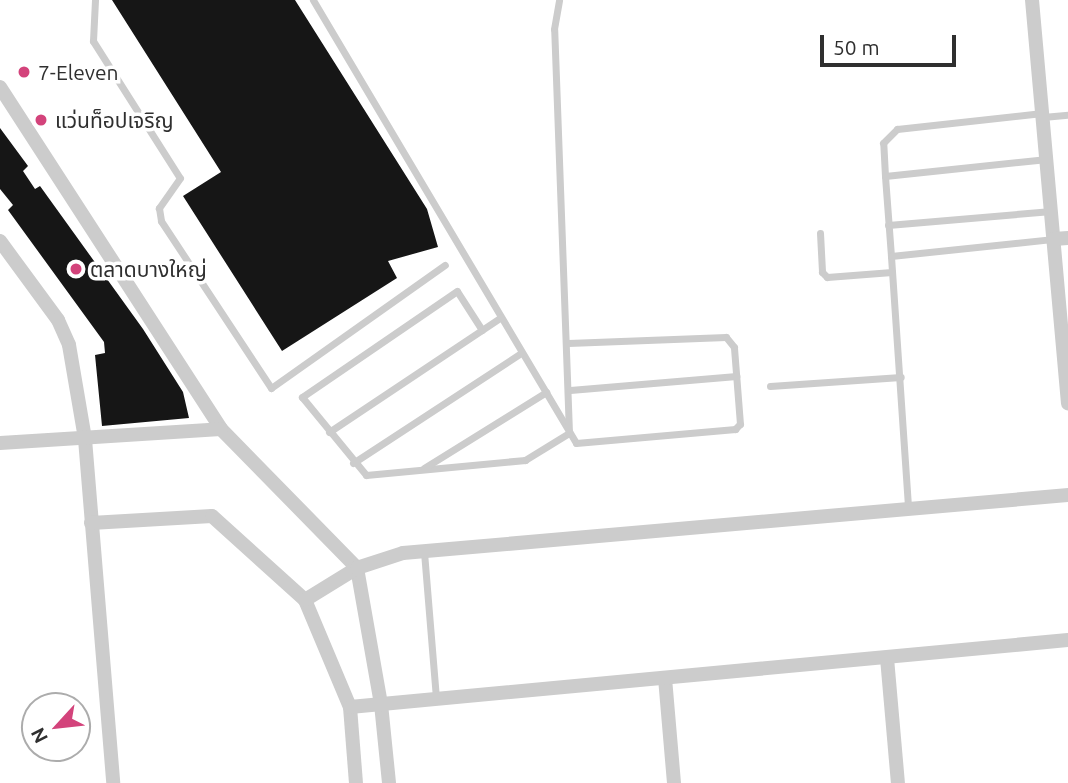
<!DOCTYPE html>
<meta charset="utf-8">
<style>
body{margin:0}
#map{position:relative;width:1068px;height:783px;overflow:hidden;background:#fff;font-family:Ubuntu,"Noto Sans Thai",sans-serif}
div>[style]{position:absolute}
.building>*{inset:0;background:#161616}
.service>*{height:7px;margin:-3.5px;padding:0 3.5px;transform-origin:3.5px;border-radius:3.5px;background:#ccc}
.minor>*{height:14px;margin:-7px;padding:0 7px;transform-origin:7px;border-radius:7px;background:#ccc}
.dots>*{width:19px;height:19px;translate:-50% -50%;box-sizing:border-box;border:4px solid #fff;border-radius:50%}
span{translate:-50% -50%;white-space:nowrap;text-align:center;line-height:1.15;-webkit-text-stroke:7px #fff;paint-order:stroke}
.poi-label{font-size:21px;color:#2f2f2f}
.left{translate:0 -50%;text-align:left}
.north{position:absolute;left:21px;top:692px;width:70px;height:70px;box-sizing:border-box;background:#fff;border:2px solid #acacac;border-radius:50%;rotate:243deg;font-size:19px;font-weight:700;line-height:28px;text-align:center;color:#2f2f2f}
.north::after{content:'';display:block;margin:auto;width:24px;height:32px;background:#d3437b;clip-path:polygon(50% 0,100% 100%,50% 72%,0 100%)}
.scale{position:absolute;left:820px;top:35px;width:136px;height:32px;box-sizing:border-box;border:4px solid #2f2f2f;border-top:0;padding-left:9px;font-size:21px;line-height:24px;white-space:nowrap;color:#2f2f2f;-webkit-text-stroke:5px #fff;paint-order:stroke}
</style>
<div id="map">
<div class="building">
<div style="clip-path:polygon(112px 0,295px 0,427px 209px,438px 247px,388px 261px,397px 278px,282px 351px,183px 196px,221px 172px)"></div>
<div style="clip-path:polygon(0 128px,28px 166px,23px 171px,35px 189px,40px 186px,143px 329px,183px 392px,189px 418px,102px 426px,95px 355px,105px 353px,104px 342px,8px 210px,13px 205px,0 189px)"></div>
</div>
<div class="service">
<div style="left:95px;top:0;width:41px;rotate:92.8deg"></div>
<div style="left:93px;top:41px;width:162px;rotate:57.6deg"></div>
<div style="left:180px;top:178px;width:37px;rotate:125deg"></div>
<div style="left:159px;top:208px;width:13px;rotate:81deg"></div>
<div style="left:161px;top:221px;width:200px;rotate:56.6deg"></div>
<div style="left:271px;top:388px;width:213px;rotate:-35.3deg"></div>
<div style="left:313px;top:0;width:515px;rotate:59.3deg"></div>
<div style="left:576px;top:443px;width:160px;rotate:-5deg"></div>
<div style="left:735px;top:429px;width:7px;rotate:-45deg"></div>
<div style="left:740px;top:424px;width:77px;rotate:-94.5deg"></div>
<div style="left:734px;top:347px;width:13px;rotate:-129deg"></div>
<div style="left:726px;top:337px;width:158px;rotate:177.8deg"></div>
<div style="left:1043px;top:117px;width:25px;rotate:-5deg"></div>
<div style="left:885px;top:176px;width:33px;rotate:-93deg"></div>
<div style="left:883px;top:143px;width:20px;rotate:-45deg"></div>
<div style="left:897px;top:129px;width:146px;rotate:-6.3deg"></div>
<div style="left:888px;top:225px;width:164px;rotate:-4.9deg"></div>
<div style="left:820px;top:233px;width:39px;rotate:87deg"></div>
<div style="left:822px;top:272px;width:7px;rotate:45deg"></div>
<div style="left:827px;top:277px;width:65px;rotate:-4.4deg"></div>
<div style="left:891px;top:256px;width:80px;rotate:-94.3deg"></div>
<div style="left:885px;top:176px;width:163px;rotate:-6deg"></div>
<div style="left:482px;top:330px;width:46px;rotate:-122.7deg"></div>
<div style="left:457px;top:291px;width:188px;rotate:145.6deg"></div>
<div style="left:302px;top:397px;width:101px;rotate:50.6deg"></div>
<div style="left:366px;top:475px;width:160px;rotate:-5.4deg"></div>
<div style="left:525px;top:460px;width:52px;rotate:-31.5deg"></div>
<div style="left:569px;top:433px;width:404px;rotate:-92.1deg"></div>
<div style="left:554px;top:29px;width:29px;rotate:-80deg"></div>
<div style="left:770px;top:386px;width:131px;rotate:-3.9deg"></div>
<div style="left:570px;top:390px;width:167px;rotate:-4.8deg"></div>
<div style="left:329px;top:432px;width:206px;rotate:-33.7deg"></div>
<div style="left:353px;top:463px;width:201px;rotate:-33.2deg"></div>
<div style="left:424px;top:468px;width:144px;rotate:-31.9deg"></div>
<div style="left:908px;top:506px;width:251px;rotate:-93.9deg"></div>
<div style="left:891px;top:256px;width:164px;rotate:-6deg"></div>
<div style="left:424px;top:552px;width:146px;rotate:85.3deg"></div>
</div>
<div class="minor">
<div style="left:1032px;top:0;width:405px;rotate:84.9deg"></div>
<div style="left:0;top:87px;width:407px;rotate:57.1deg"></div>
<div style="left:221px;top:429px;width:194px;rotate:45.6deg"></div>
<div style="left:357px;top:568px;width:138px;rotate:80deg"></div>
<div style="left:381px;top:704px;width:79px;rotate:84.2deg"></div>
<div style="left:1054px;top:239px;width:14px;rotate:-4deg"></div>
<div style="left:0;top:241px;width:98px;rotate:53.7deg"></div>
<div style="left:58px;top:320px;width:27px;rotate:66deg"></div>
<div style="left:69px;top:345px;width:95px;rotate:80.3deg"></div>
<div style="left:85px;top:439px;width:345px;rotate:85.3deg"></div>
<div style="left:0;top:443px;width:221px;rotate:-3.6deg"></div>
<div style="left:91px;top:523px;width:121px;rotate:-3.3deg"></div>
<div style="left:212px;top:516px;width:125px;rotate:42.1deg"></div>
<div style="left:305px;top:600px;width:116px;rotate:67.2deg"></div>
<div style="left:350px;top:707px;width:76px;rotate:85.5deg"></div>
<div style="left:305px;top:600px;width:61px;rotate:-31.6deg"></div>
<div style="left:357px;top:568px;width:48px;rotate:-18.1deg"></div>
<div style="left:403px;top:553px;width:668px;rotate:-4.98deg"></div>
<div style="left:887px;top:658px;width:125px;rotate:85deg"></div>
<div style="left:665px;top:678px;width:105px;rotate:85.1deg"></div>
<div style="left:350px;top:707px;width:721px;rotate:-5.33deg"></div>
</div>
<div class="dots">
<div style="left:24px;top:72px;background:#d3437b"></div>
<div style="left:41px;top:120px;background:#d3437b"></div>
<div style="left:76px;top:269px;background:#d3437b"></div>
</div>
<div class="poi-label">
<span class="left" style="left:38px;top:72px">7-Eleven</span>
<span class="left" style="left:55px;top:120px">แว่นท็อปเจริญ</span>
<span class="left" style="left:90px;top:269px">ตลาดบางใหญ่</span>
</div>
<div class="north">N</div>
<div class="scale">50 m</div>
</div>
